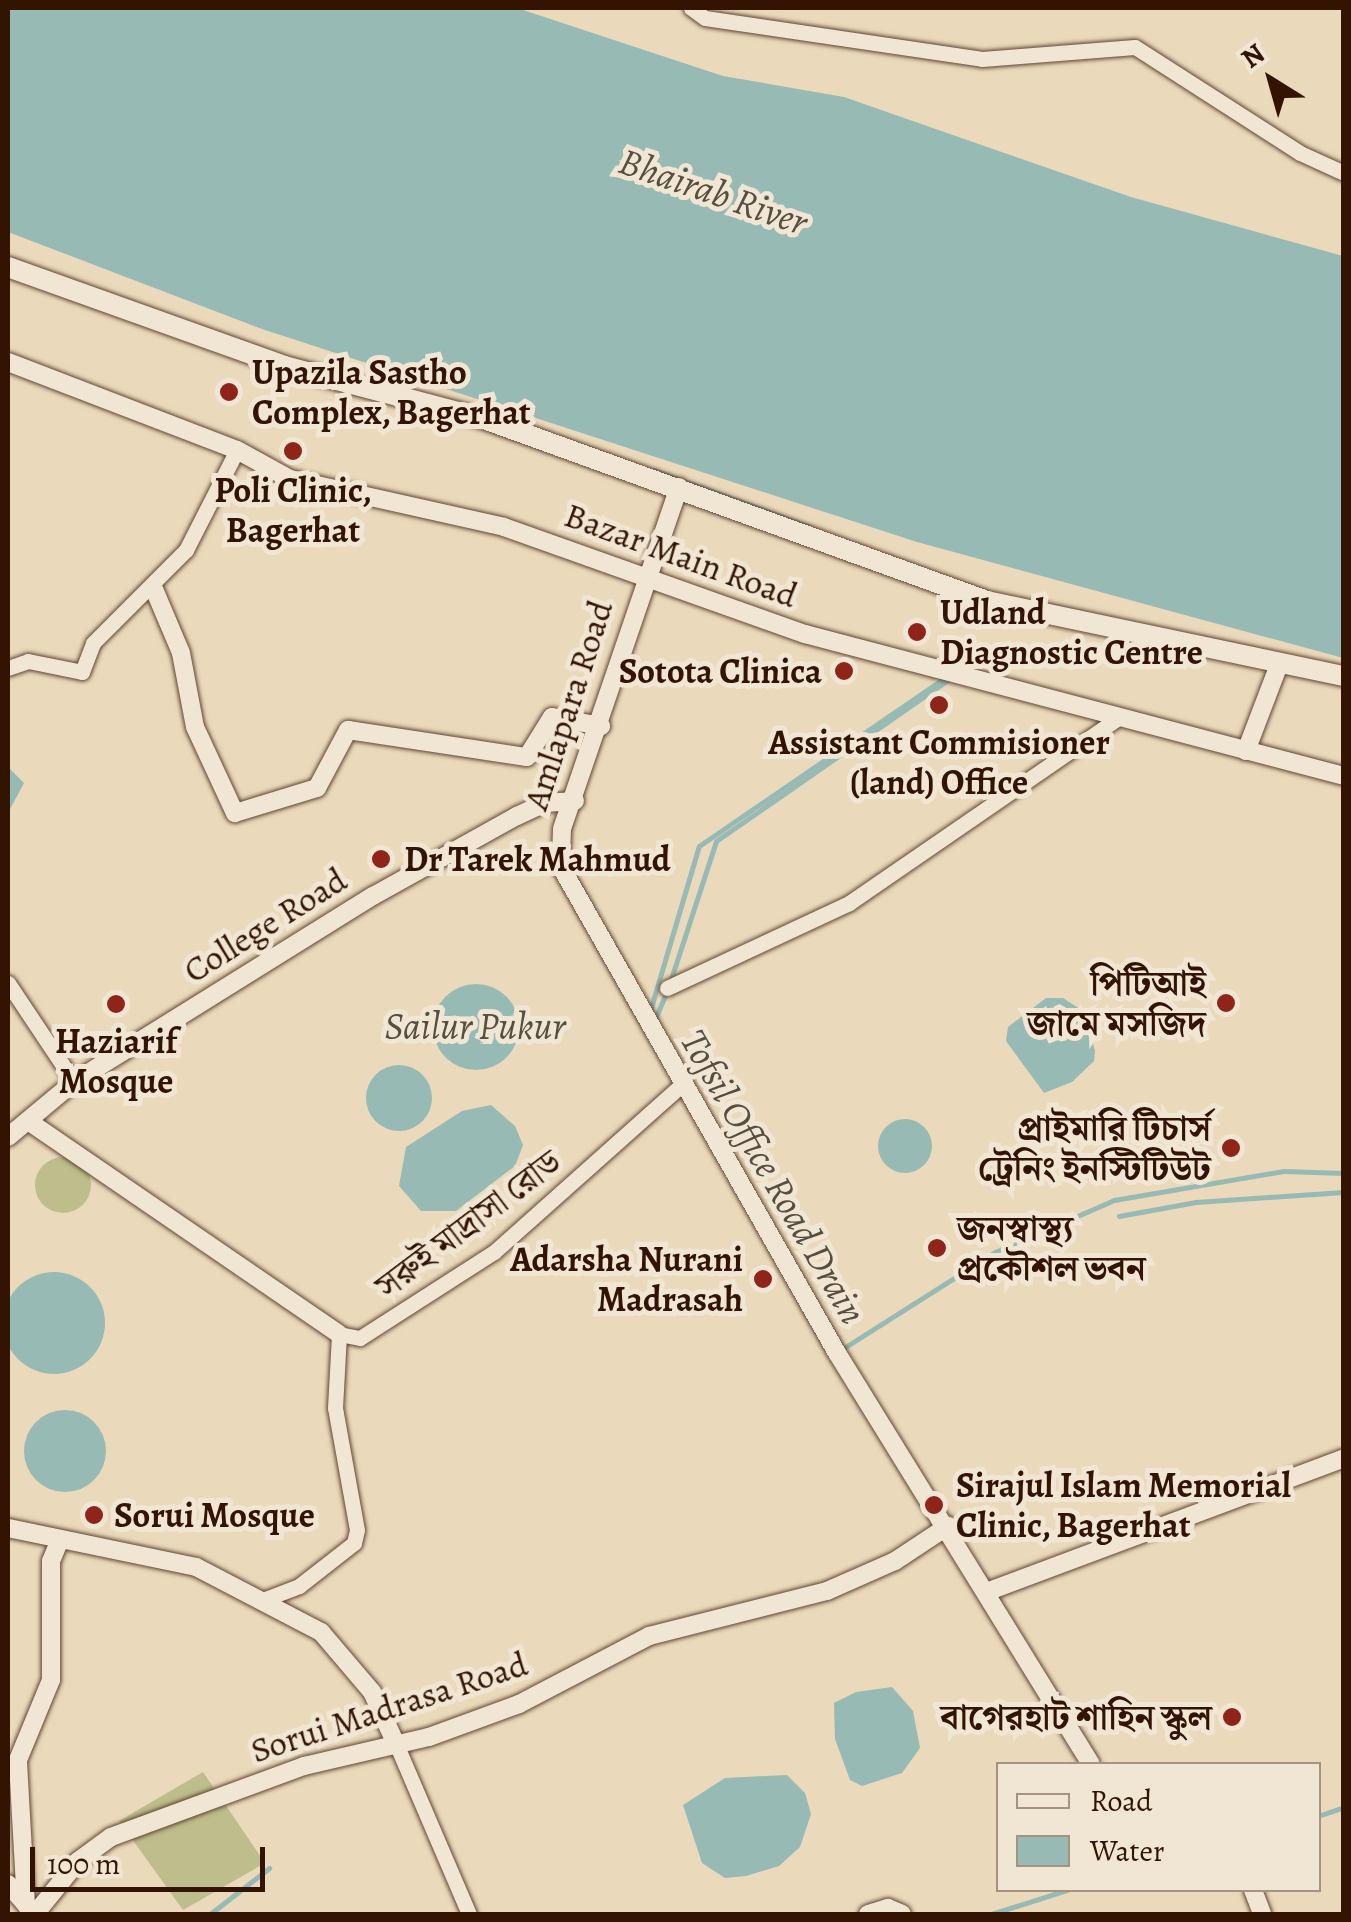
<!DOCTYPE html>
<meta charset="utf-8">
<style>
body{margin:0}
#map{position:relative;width:1351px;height:1922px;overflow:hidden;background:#ead9bb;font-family:Alegreya,"Noto Serif Bengali",serif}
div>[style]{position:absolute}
.green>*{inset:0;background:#bdbe8c}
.round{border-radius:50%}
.water>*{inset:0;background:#98bab4}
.stream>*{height:5px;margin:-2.5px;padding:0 2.5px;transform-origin:2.5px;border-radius:2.5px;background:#98bab4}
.roads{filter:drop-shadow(0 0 2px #614531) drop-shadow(0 0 2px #614531)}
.minor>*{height:15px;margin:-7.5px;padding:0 7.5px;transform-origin:7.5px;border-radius:7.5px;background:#f1e6d3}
.tertiary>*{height:18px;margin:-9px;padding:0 9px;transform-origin:9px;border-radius:9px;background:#f1e6d3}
.secondary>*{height:20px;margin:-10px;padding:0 10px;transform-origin:10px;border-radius:10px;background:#f1e6d3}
.dots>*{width:28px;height:28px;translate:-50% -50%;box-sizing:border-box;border:5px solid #f1e6d3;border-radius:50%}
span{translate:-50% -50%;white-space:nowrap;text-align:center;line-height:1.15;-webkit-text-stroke:10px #f1e6d3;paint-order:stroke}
.poi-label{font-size:35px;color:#331403;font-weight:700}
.left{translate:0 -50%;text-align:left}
.right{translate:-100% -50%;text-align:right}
.street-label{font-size:35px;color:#331403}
.water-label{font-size:38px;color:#564e41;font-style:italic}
.frame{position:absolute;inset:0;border:10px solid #331403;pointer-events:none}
.legend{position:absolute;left:996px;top:1762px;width:325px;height:130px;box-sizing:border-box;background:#f1e6d3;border:2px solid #a59280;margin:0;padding:12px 18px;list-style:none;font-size:30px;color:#331403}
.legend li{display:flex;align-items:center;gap:20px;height:50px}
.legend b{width:50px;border:2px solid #a59280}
.north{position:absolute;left:1221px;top:30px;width:100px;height:100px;-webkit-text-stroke:8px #f1e6d3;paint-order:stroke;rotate:323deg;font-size:28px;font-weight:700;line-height:40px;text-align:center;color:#331403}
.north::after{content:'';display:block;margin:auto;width:35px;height:45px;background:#331403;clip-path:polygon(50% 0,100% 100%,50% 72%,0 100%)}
.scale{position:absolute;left:30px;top:1847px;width:235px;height:45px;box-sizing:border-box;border:5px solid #331403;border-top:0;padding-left:12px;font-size:30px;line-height:35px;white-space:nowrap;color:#331403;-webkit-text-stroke:8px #f1e6d3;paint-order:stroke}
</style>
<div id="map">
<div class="green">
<div class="round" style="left:35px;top:1157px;width:56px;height:56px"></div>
<div style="clip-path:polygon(203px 1772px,265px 1863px,183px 1910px,119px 1821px)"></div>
</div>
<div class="water">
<div style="clip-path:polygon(8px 8px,517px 8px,723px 76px,844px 97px,1131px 197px,1343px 256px,1343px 658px,917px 542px,262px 329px,8px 232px)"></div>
<div style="clip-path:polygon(8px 767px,24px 783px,8px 813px)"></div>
<div class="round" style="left:433px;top:984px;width:86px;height:86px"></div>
<div style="clip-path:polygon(1046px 998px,1063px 998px,1083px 1011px,1095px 1051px,1094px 1061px,1072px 1082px,1044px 1093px,1006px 1041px,1008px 1027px)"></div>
<div class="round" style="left:366px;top:1065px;width:66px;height:66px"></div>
<div style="clip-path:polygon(491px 1105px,515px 1126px,523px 1145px,515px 1166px,456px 1211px,421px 1211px,399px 1186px,406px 1147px,462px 1111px)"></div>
<div class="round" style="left:878px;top:1119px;width:54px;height:54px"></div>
<div class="round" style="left:3px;top:1272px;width:102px;height:102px"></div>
<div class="round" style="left:24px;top:1410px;width:82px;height:82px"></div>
<div style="clip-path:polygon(892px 1687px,913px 1711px,920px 1748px,902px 1773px,862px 1786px,850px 1780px,835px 1739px,834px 1703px,856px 1692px)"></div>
<div style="clip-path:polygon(787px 1775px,805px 1793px,811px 1814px,800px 1847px,779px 1866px,746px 1876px,725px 1878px,702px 1863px,683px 1805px,725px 1778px)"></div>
</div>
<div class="stream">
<div style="left:654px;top:470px;width:164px;rotate:20deg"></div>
<div style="left:670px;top:982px;width:148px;rotate:-71.9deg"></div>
<div style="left:716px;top:841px;width:284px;rotate:-34.8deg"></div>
<div style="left:650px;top:1011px;width:172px;rotate:-73.5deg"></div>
<div style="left:699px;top:846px;width:296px;rotate:-34.4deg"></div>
<div style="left:655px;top:1019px;width:28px;rotate:-67deg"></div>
<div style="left:1119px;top:1216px;width:78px;rotate:-10.3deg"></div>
<div style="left:1196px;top:1202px;width:148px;rotate:-3.9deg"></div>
<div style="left:839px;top:1351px;width:185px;rotate:-32.4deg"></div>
<div style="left:995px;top:1252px;width:130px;rotate:-23.6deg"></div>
<div style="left:1114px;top:1200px;width:172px;rotate:-9.7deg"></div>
<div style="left:1284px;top:1171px;width:60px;rotate:1.9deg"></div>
<div style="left:1318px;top:1816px;width:28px;rotate:-19deg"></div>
<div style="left:210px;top:1914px;width:75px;rotate:-37.9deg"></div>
<div style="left:991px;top:1914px;width:80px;rotate:-17.5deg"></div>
</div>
<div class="roads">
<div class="minor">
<div style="left:691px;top:8px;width:17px;rotate:36deg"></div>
<div style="left:705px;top:18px;width:280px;rotate:8.4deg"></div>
<div style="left:982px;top:59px;width:153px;rotate:-4.5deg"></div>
<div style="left:1135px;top:47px;width:196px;rotate:32.7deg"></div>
<div style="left:1300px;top:153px;width:48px;rotate:24.4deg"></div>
<div style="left:8px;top:668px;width:21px;rotate:-19deg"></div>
<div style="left:28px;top:661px;width:55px;rotate:11.5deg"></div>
<div style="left:82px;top:672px;width:31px;rotate:-69deg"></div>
<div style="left:93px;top:643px;width:132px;rotate:-45deg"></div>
<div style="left:186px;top:550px;width:112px;rotate:-63deg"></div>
<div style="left:8px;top:983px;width:119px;rotate:56.3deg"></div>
<div style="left:667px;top:988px;width:201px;rotate:-25deg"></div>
<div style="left:849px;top:903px;width:325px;rotate:-34.5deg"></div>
<div style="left:260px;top:1601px;width:42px;rotate:-21deg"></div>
<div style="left:299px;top:1586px;width:70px;rotate:-38deg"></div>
<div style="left:354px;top:1543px;width:13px;rotate:-77deg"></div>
<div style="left:357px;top:1530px;width:124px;rotate:-100.2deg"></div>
<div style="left:335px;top:1408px;width:74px;rotate:-86.9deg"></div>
<div style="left:339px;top:1334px;width:21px;rotate:11deg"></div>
<div style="left:360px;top:1338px;width:159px;rotate:-32.7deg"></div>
<div style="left:494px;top:1252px;width:256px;rotate:-41.7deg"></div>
<div style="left:397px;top:1746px;width:183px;rotate:66.8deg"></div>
</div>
<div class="tertiary">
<div style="left:8px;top:362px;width:245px;rotate:21deg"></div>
<div style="left:237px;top:450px;width:60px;rotate:28.7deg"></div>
<div style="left:290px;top:479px;width:219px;rotate:12.6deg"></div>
<div style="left:504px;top:527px;width:319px;rotate:19.6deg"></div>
<div style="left:805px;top:634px;width:557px;rotate:14.76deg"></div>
<div style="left:679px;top:487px;width:361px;rotate:108.9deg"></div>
<div style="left:562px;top:829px;width:38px;rotate:92deg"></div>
<div style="left:561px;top:867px;width:559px;rotate:60.41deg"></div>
<div style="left:837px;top:1353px;width:483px;rotate:58.3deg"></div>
<div style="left:154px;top:589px;width:69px;rotate:67.1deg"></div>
<div style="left:181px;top:653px;width:75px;rotate:79.3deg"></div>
<div style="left:195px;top:727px;width:95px;rotate:65.1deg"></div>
<div style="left:235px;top:813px;width:86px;rotate:-17deg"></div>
<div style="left:317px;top:788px;width:66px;rotate:-61.9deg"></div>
<div style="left:348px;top:730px;width:181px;rotate:8.6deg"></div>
<div style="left:527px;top:757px;width:47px;rotate:-58deg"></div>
<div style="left:552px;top:717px;width:50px;rotate:10.4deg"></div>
<div style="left:1246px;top:751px;width:95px;rotate:-69.1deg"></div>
<div style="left:28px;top:1121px;width:377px;rotate:34.4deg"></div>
<div style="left:8px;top:1137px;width:86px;rotate:-39.8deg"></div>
<div style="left:74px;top:1082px;width:352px;rotate:-31.9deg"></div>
<div style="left:373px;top:896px;width:165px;rotate:-29.1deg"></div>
<div style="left:517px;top:816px;width:31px;rotate:-25deg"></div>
<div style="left:545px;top:803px;width:30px;rotate:-4deg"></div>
<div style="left:8px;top:1528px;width:192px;rotate:11.7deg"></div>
<div style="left:196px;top:1567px;width:141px;rotate:27.5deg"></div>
<div style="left:321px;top:1632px;width:79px;rotate:49.6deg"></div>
<div style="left:372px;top:1692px;width:60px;rotate:65.2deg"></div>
<div style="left:989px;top:1591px;width:379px;rotate:-20.5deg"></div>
<div style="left:8px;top:1884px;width:29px;rotate:49deg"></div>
<div style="left:1253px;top:1890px;width:26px;rotate:69deg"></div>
<div style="left:26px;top:1905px;width:145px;rotate:-93.2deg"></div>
<div style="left:18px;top:1760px;width:87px;rotate:-67.6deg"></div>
<div style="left:51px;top:1680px;width:119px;rotate:-90deg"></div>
<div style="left:51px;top:1561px;width:23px;rotate:-67deg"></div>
<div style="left:35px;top:1914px;width:68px;rotate:-50.9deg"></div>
<div style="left:78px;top:1861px;width:41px;rotate:-36deg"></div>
<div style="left:111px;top:1837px;width:206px;rotate:-20.2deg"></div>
<div style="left:304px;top:1766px;width:128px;rotate:-13.1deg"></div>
<div style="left:429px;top:1737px;width:96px;rotate:-20.1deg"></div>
<div style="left:519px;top:1704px;width:147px;rotate:-27.6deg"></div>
<div style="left:649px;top:1636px;width:184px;rotate:-14.2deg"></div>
<div style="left:827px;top:1591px;width:74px;rotate:-23.8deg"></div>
<div style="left:895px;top:1561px;width:64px;rotate:-33.4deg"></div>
<div style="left:868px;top:1914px;width:21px;rotate:-17deg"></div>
<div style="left:888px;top:1908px;width:15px;rotate:23deg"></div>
</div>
<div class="secondary">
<div style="left:8px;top:267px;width:293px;rotate:19.7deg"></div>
<div style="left:284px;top:366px;width:207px;rotate:14.8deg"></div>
<div style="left:484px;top:419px;width:535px;rotate:19.89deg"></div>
<div style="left:987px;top:601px;width:365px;rotate:11.9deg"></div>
</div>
</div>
<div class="dots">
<div style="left:229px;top:392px;background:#8f2418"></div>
<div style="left:293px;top:451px;background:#8f2418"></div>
<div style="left:917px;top:632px;background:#8f2418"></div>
<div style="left:844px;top:671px;background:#8f2418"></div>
<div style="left:939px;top:705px;background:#8f2418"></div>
<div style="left:381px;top:859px;background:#8f2418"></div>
<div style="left:1226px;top:1003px;background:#8f2418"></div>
<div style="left:116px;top:1004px;background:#8f2418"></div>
<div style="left:1231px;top:1148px;background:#8f2418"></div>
<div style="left:937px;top:1248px;background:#8f2418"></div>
<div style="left:763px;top:1279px;background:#8f2418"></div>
<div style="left:934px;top:1505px;background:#8f2418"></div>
<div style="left:94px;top:1515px;background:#8f2418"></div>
<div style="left:1232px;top:1717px;background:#8f2418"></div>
</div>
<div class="poi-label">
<span class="left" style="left:252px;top:392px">Upazila Sastho<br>Complex, Bagerhat</span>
<span style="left:293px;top:510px">Poli Clinic,<br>Bagerhat</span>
<span class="left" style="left:940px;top:632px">Udland<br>Diagnostic Centre</span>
<span class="right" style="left:822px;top:671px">Sotota Clinica</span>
<span style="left:939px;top:762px">Assistant Commisioner<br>(land) Office</span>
<span class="left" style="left:404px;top:859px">Dr Tarek Mahmud</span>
<span class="right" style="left:1206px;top:1003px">পিটিআই<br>জামে মসজিদ</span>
<span style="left:116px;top:1061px">Haziarif<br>Mosque</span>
<span class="right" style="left:1211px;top:1148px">প্রাইমারি টিচার্স<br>ট্রেনিং ইনস্টিটিউট</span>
<span class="left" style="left:957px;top:1248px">জনস্বাস্থ্য<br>প্রকৌশল ভবন</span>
<span class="right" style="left:743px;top:1279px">Adarsha Nurani<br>Madrasah</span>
<span class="left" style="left:956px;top:1505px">Sirajul Islam Memorial<br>Clinic, Bagerhat</span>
<span class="left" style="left:114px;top:1515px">Sorui Mosque</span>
<span class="right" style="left:1212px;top:1717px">বাগেরহাট শাহিন স্কুল</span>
</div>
<div class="street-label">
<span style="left:681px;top:555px;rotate:20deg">Bazar Main Road</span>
<span style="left:568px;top:705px;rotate:-72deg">Amlapara Road</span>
<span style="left:265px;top:925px;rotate:-32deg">College Road</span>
<span style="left:468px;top:1224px;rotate:-37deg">সরুই মাদ্রাসা রোড</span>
<span style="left:389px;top:1707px;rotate:-18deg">Sorui Madrasa Road</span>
</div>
<div class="water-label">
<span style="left:713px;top:192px;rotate:19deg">Bhairab River</span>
<span style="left:475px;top:1027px">Sailur Pukur</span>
<span style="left:773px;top:1177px;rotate:60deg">Tofsil Office Road Drain</span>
</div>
<div class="frame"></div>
<ul class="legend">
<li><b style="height:12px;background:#f1e6d3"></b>Road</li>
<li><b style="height:28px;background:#98bab4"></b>Water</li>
</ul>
<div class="north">N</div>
<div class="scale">100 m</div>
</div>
